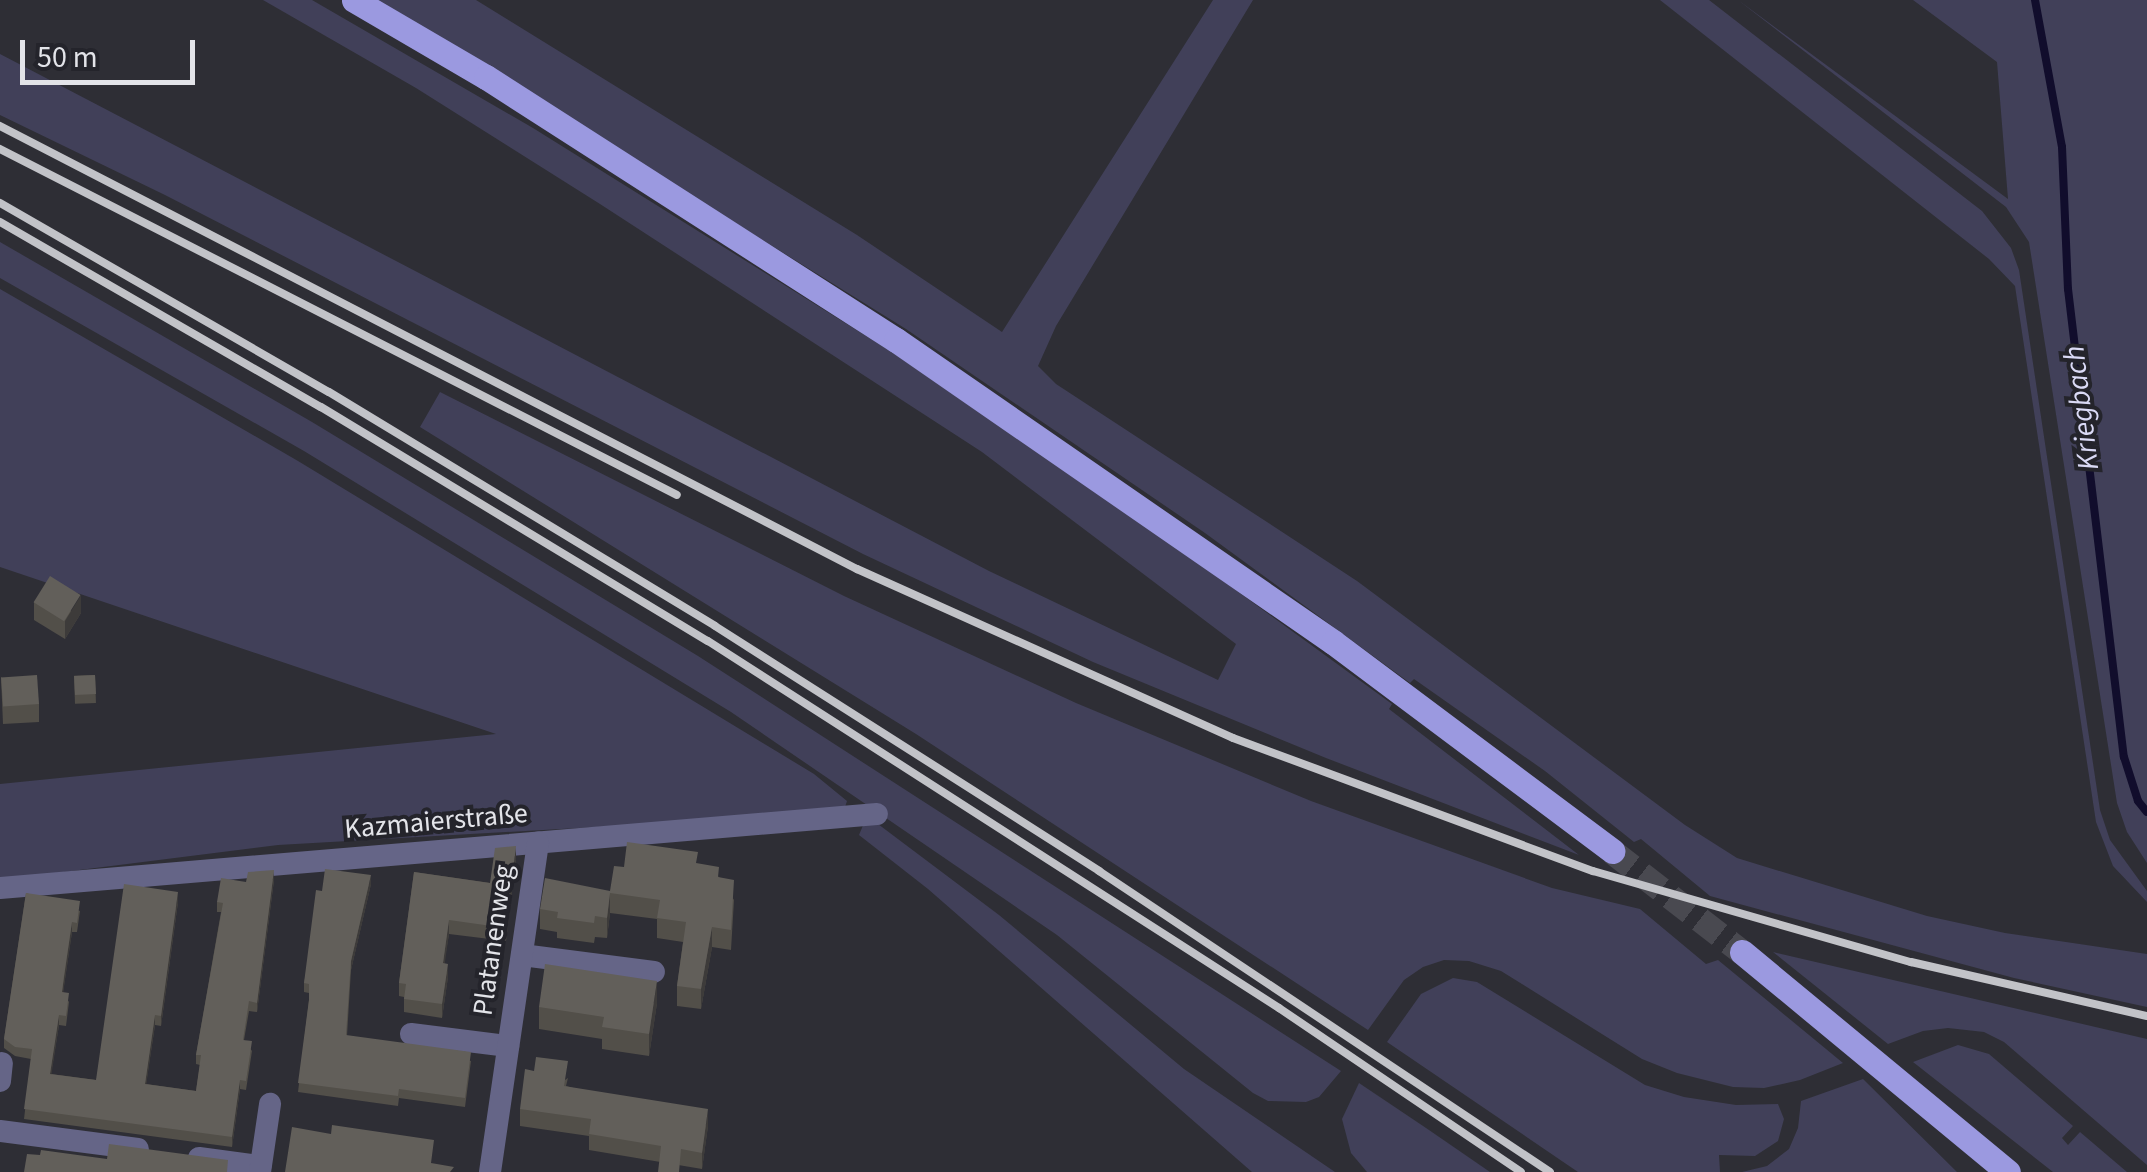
<!DOCTYPE html>
<meta charset="utf-8">
<style>
body{margin:0}
#map{position:relative;width:2147px;height:1172px;overflow:hidden;background:#2e2e35;font-family:"Source Sans 3",sans-serif}
div>[style]{position:absolute}
.green>*{inset:0;background:#414059}
.stream>*{height:8px;margin:-4px;padding:0 4px;transform-origin:4px;border-radius:4px;background:#110d2c}
.major-tunnel>*{height:25px;margin-top:-12.5px;transform-origin:0;background:repeating-linear-gradient(90deg,#494950 0 25px,transparent 0 37px)}
.minor>*{height:22px;margin:-11px;padding:0 11px;transform-origin:11px;border-radius:11px;background:#656587}
.major>*{height:25px;margin:-12.5px;padding:0 12.5px;transform-origin:12.5px;border-radius:12.5px;background:#9b99e0}
.rail>*{height:8px;margin:-4px;padding:0 4px;transform-origin:4px;border-radius:4px;background:#c2c3c8}
.wall>*{inset:0;background:#524f49;transform-origin:0 0}
.shaded-wall>*{inset:0;background:#3d3b3a}
.building>*{inset:0;background:#625f5a;transform-origin:0 0}
span{translate:-50% -50%;white-space:nowrap;text-align:center;line-height:1.15;-webkit-text-stroke:8px #24242b;paint-order:stroke}
.street-label{font-size:28px;color:#e3e4e9}
.water-label{font-size:30px;color:#dadaf5;font-style:italic}
.scale{position:absolute;left:20px;top:40px;width:175px;height:45px;box-sizing:border-box;border:5px solid #e3e4e9;border-top:0;padding-left:12px;font-size:30px;line-height:35px;white-space:nowrap;color:#e3e4e9;-webkit-text-stroke:8px #24242b;paint-order:stroke}
</style>
<div id="map">
<div class="green">
<div style="clip-path:polygon(263px 0,312px 0,533px 128px,890px 351px,1189px 556px,1392px 704px,1389px 709px,1579px 855px,1326px 758px,1093px 662px,863px 554px,165px 195px,0 115px,0 54px,989px 571px,1218px 680px,1236px 644px,982px 452px,600px 204px,416px 88px)"></div>
<div style="clip-path:polygon(376px 0,476px 0,857px 235px,1002px 332px,1213px 0,1253px 0,1056px 326px,1038px 366px,1056px 384px,1357px 581px,1685px 825px,1737px 858px,1927px 916px,2005px 933px,2147px 954px,2147px 1007px,2014px 978px,1710px 896px,1641px 839px,1634px 842px,1545px 771px,1414px 679px,1410px 683px,1205px 533px,906px 329px)"></div>
<div style="clip-path:polygon(1660px 0,1709px 0,1982px 211px,2011px 248px,2019px 270px,2100px 810px,2110px 840px,2147px 891px,2147px 902px,2113px 866px,2096px 822px,2015px 286px,1989px 259px)"></div>
<div style="clip-path:polygon(1738px 0,2008px 199px,1997px 62px,1913px 0,2147px 0,2147px 863px,2127px 832px,2117px 803px,2029px 242px,2006px 207px)"></div>
<div style="clip-path:polygon(0 242px,312px 422px,698px 656px,1341px 1071px,1319px 1097px,1306px 1102px,1268px 1101px,1253px 1093px,1057px 935px,731px 712px,304px 451px,0 278px)"></div>
<div style="clip-path:polygon(0 289px,298px 461px,814px 774px,847px 801px,843px 813px,278px 845px,0 880px,0 784px,496px 734px,0 567px)"></div>
<div style="clip-path:polygon(440px 392px,844px 596px,1076px 703px,1311px 801px,1552px 888px,1640px 909px,1706px 964px,1718px 960px,1843px 1063px,1800px 1080px,1764px 1088px,1733px 1087px,1677px 1073px,1642px 1059px,1501px 971px,1469px 961px,1444px 960px,1423px 967px,1404px 980px,1368px 1030px,916px 734px,420px 427px)"></div>
<div style="clip-path:polygon(874px 821px,999px 915px,1184px 1069px,1335px 1172px,1252px 1172px,928px 889px,859px 835px,864px 823px)"></div>
<div style="clip-path:polygon(1773px 952px,2147px 1039px,2147px 1165px,2004px 1042px,1984px 1032px,1948px 1028px,1923px 1031px,1888px 1044px)"></div>
<div style="clip-path:polygon(1453px 978px,1477px 982px,1645px 1085px,1684px 1097px,1736px 1105px,1778px 1104px,1784px 1119px,1778px 1141px,1755px 1156px,1719px 1155px,1720px 1172px,1578px 1172px,1387px 1042px,1421px 994px)"></div>
<div style="clip-path:polygon(1958px 1045px,1989px 1054px,2073px 1126px,2062px 1138px,2068px 1145px,2080px 1132px,2127px 1172px,2053px 1172px,1913px 1062px)"></div>
<div style="clip-path:polygon(1863px 1079px,1957px 1172px,1742px 1172px,1767px 1166px,1789px 1149px,1798px 1128px,1801px 1101px)"></div>
<div style="clip-path:polygon(1359px 1083px,1429px 1130px,1490px 1172px,1367px 1172px,1351px 1153px,1342px 1119px)"></div>
</div>
<div class="stream">
<div style="left:2035px;top:0;width:149px;rotate:79.6deg"></div>
<div style="left:2062px;top:147px;width:142px;rotate:87.6deg"></div>
<div style="left:2068px;top:289px;width:471px;rotate:83.2deg"></div>
<div style="left:2124px;top:757px;width:46px;rotate:72.3deg"></div>
<div style="left:2138px;top:801px;width:14px;rotate:51deg"></div>
</div>
<div class="major-tunnel">
<div style="left:1612px;top:851px;width:165px;rotate:37.8deg"></div>
</div>
<div class="minor">
<div style="left:0;top:888px;width:880px;rotate:-4.82deg"></div>
<div style="left:522px;top:955px;width:133px;rotate:7.3deg"></div>
<div style="left:411px;top:1034px;width:98px;rotate:7.1deg"></div>
<div style="left:0;top:1081px;width:18px;rotate:-84deg"></div>
<div style="left:0;top:1131px;width:139px;rotate:7.4deg"></div>
<div style="left:199px;top:1158px;width:62px;rotate:7.5deg"></div>
<div style="left:260px;top:1172px;width:69px;rotate:-81.6deg"></div>
<div style="left:490px;top:1172px;width:333px;rotate:-81.7deg"></div>
</div>
<div class="major">
<div style="left:354px;top:0;width:153px;rotate:30.3deg"></div>
<div style="left:486px;top:77px;width:487px;rotate:32.7deg"></div>
<div style="left:896px;top:340px;width:531px;rotate:34.65deg"></div>
<div style="left:1333px;top:642px;width:349px;rotate:36.8deg"></div>
<div style="left:1742px;top:952px;width:345px;rotate:39.6deg"></div>
</div>
<div class="rail">
<div style="left:0;top:126px;width:965px;rotate:27.34deg"></div>
<div style="left:857px;top:569px;width:412px;rotate:24.2deg"></div>
<div style="left:1233px;top:738px;width:384px;rotate:20.3deg"></div>
<div style="left:1593px;top:871px;width:331px;rotate:16deg"></div>
<div style="left:1911px;top:962px;width:242px;rotate:12.9deg"></div>
<div style="left:0;top:149px;width:760px;rotate:27.07deg"></div>
<div style="left:0;top:203px;width:379px;rotate:29.9deg"></div>
<div style="left:329px;top:392px;width:451px;rotate:31.2deg"></div>
<div style="left:715px;top:626px;width:456px;rotate:32.5deg"></div>
<div style="left:1099px;top:871px;width:542px;rotate:33.72deg"></div>
<div style="left:0;top:222px;width:370px;rotate:30deg"></div>
<div style="left:321px;top:407px;width:452px;rotate:31.2deg"></div>
<div style="left:708px;top:641px;width:679px;rotate:32.73deg"></div>
<div style="left:1279px;top:1008px;width:292px;rotate:34.1deg"></div>
</div>
<div class="wall">
<div style="clip-path:polygon(34px 602px,81px 613px,65px 639px,34px 620px)"></div>
<div style="left:95px;top:675px;width:28px;height:21px;rotate:88deg"></div>
<div style="clip-path:polygon(1px 677px,39px 704px,39px 722px,3px 724px)"></div>
<div style="clip-path:polygon(516px 859px,506px 941px,449px 934px,444px 963px,448px 977px,442px 1018px,404px 1012px,404px 997px,399px 996px,399px 983px,414px 872px,490px 883px)"></div>
<div style="clip-path:polygon(698px 864px,719px 877px,734px 900px,731px 950px,712px 947px,701px 1009px,677px 1006px,677px 986px,683px 942px,657px 938px,657px 919px,610px 913px,607px 938px,595px 937px,594px 943px,557px 938px,557px 932px,540px 929px,540px 909px,610px 891px,624px 867px)"></div>
<div style="clip-path:polygon(274px 880px,257px 1012px,249px 1011px,244px 1040px,252px 1051px,246px 1090px,240px 1089px,232px 1147px,24px 1119px,31px 1059px,15px 1056px,4px 1048px,4px 1039px,26px 893px,80px 911px,77px 932px,72px 932px,63px 992px,69px 1002px,66px 1026px,59px 1025px,51px 1074px,96px 1080px,178px 902px,161px 1026px,155px 1025px,146px 1084px,196px 1091px,200px 1065px,196px 1064px,196px 1055px,221px 912px,217px 912px,217px 902px,246px 882px)"></div>
<div style="clip-path:polygon(371px 884px,351px 970px,347px 1036px,471px 1061px,465px 1107px,399px 1098px,398px 1106px,298px 1092px,309px 1000px,309px 993px,304px 992px,304px 983px,322px 891px)"></div>
<div style="clip-path:polygon(657px 1003px,649px 1056px,602px 1049px,602px 1039px,539px 1029px,539px 1007px)"></div>
<div style="clip-path:polygon(568px 1078px,566px 1086px,708px 1126px,702px 1169px,589px 1150px,589px 1136px,520px 1126px,520px 1109px)"></div>
</div>
<div class="shaded-wall">
<div style="clip-path:polygon(81px 595px,81px 613px,65px 639px,65px 621px)"></div>
<div style="clip-path:polygon(516px 846px,516px 859px,506px 941px,506px 928px)"></div>
<div style="clip-path:polygon(274px 870px,274px 880px,257px 1012px,257px 1003px)"></div>
<div style="clip-path:polygon(371px 875px,371px 884px,351px 970px,351px 961px)"></div>
<div style="clip-path:polygon(178px 892px,178px 902px,161px 1026px,161px 1016px)"></div>
<div style="clip-path:polygon(610px 893px,610px 913px,607px 938px,607px 918px)"></div>
<div style="clip-path:polygon(449px 920px,449px 934px,443px 976px,443px 963px)"></div>
<div style="clip-path:polygon(72px 922px,72px 932px,62px 1001px,62px 992px)"></div>
<div style="clip-path:polygon(712px 927px,712px 947px,701px 1009px,701px 989px)"></div>
<div style="clip-path:polygon(448px 964px,448px 977px,442px 1018px,442px 1004px)"></div>
<div style="clip-path:polygon(657px 981px,657px 1003px,649px 1056px,649px 1034px)"></div>
<div style="clip-path:polygon(59px 1015px,59px 1025px,50px 1084px,50px 1074px)"></div>
<div style="clip-path:polygon(155px 1015px,155px 1025px,145px 1093px,145px 1084px)"></div>
<div style="clip-path:polygon(240px 1080px,240px 1089px,232px 1147px,232px 1137px)"></div>
<div style="clip-path:polygon(708px 1109px,708px 1126px,702px 1169px,702px 1153px)"></div>
</div>
<div class="building">
<div style="left:50px;top:576px;width:36px;height:31px;rotate:32deg"></div>
<div style="left:37px;top:675px;width:29px;height:36px;rotate:86deg"></div>
<div style="left:95px;top:675px;width:19px;height:21px;rotate:87deg"></div>
<div style="clip-path:polygon(627px 842px,698px 852px,696px 863px,719px 867px,718px 877px,734px 880px,731px 930px,712px 927px,701px 989px,677px 986px,686px 922px,657px 918px,660px 900px,610px 893px,607px 918px,595px 916px,594px 923px,557px 918px,558px 912px,540px 909px,545px 878px,610px 891px,614px 866px,624px 867px)"></div>
<div style="clip-path:polygon(516px 846px,506px 928px,449px 920px,443px 963px,448px 964px,442px 1004px,404px 999px,406px 984px,399px 983px,414px 872px,490px 883px,495px 848px)"></div>
<div style="clip-path:polygon(325px 869px,371px 875px,351px 961px,346px 1035px,471px 1052px,465px 1098px,399px 1089px,398px 1096px,298px 1083px,309px 1000px,309px 984px,304px 983px,316px 890px,322px 891px)"></div>
<div style="clip-path:polygon(274px 870px,257px 1003px,249px 1001px,243px 1040px,252px 1041px,246px 1081px,240px 1080px,232px 1137px,24px 1109px,32px 1049px,15px 1047px,4px 1039px,26px 893px,80px 901px,77px 923px,72px 922px,64px 976px,62px 992px,69px 993px,66px 1016px,59px 1015px,50px 1074px,96px 1080px,124px 884px,178px 892px,161px 1016px,155px 1015px,145px 1084px,196px 1091px,201px 1055px,196px 1055px,223px 903px,217px 902px,221px 878px,246px 882px,248px 872px)"></div>
<div style="clip-path:polygon(545px 964px,657px 981px,649px 1034px,602px 1027px,604px 1017px,539px 1007px)"></div>
<div style="clip-path:polygon(536px 1057px,568px 1061px,564px 1086px,708px 1109px,702px 1153px,681px 1149px,679px 1172px,658px 1172px,661px 1146px,589px 1134px,591px 1119px,520px 1109px,525px 1069px,534px 1071px)"></div>
<div style="clip-path:polygon(332px 1125px,434px 1140px,431px 1163px,454px 1167px,450px 1172px,285px 1172px,292px 1127px,331px 1134px)"></div>
<div style="clip-path:polygon(109px 1144px,228px 1160px,227px 1172px,24px 1172px,27px 1154px,40px 1155px,41px 1150px,107px 1159px)"></div>
</div>
<div class="street-label">
<span style="left:436px;top:821px;rotate:-5deg">Kazmaierstraße</span>
<span style="left:493px;top:940px;rotate:-82deg">Platanenweg</span>
</div>
<div class="water-label">
<span style="left:2082px;top:408px;rotate:-97deg">Kriegbach</span>
</div>
<div class="scale">50 m</div>
</div>
